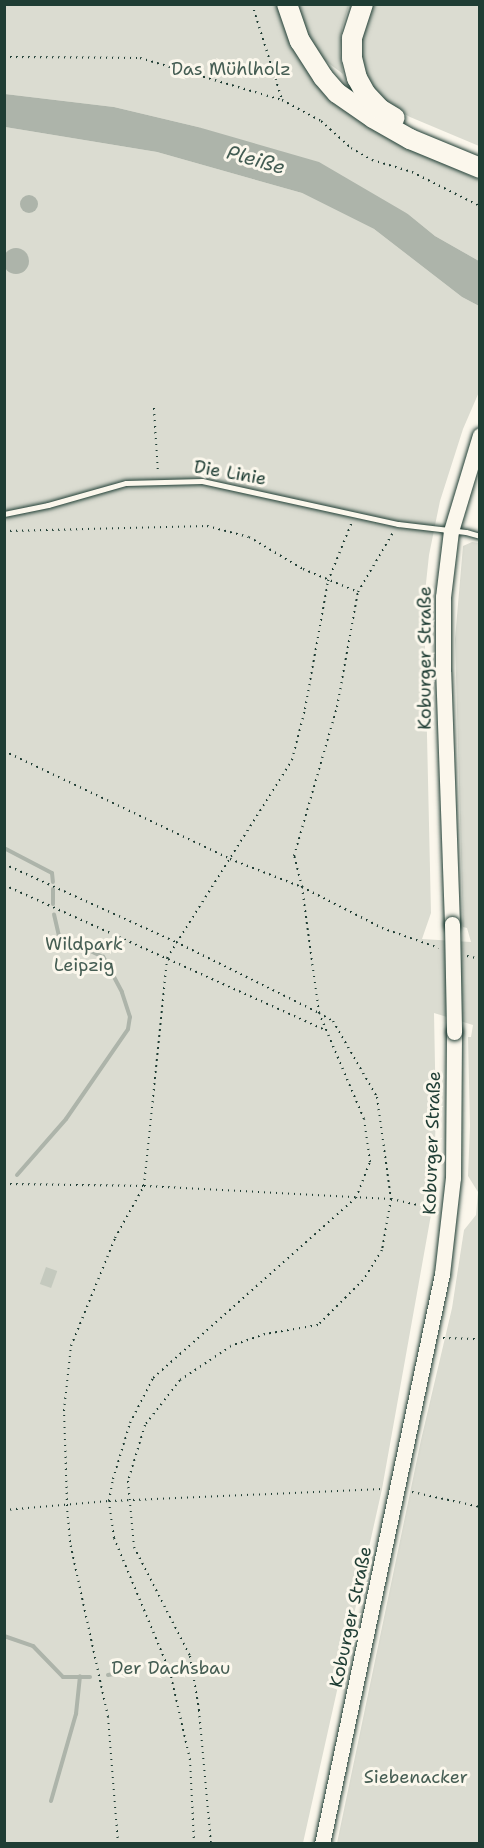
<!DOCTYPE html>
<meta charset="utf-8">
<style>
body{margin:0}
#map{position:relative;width:484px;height:1848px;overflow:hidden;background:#fbf7ec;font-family:"Shantell Sans",sans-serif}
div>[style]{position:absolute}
.green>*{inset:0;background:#dbdcd1}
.water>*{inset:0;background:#adb4aa}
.round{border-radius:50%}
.stream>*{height:4px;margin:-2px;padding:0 2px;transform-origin:2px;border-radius:2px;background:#adb4aa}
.building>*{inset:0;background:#c4c9be;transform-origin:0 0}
.path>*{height:2px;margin-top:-1px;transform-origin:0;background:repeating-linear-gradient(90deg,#1f3d34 0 1.5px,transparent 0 6px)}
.roads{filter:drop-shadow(0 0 2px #1f3d34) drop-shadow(0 0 2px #1f3d34)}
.lane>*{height:5px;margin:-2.5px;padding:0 2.5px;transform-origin:2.5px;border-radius:2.5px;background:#fbf7ec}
.secondary>*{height:15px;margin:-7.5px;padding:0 7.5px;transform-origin:7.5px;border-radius:7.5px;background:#fbf7ec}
.highway>*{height:20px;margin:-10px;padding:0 10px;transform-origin:10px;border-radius:10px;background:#fbf7ec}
.bridges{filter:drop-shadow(0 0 2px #1f3d34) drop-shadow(0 0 2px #1f3d34)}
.secondary-bridge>*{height:15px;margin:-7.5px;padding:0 7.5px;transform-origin:7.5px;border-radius:7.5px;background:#fbf7ec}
span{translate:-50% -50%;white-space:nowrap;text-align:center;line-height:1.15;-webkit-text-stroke:6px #fbf7ec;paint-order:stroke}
.park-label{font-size:18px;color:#455d53}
.street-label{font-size:18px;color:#1f3d34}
.water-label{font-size:20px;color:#425b52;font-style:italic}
.frame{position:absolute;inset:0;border:6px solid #1f3d34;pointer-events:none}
</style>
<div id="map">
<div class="green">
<div style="clip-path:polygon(4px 5px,279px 5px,284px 25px,383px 134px,479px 180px,479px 261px,435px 236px,408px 214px,198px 127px,114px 107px,5px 94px)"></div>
<div style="clip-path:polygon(294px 5px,349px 5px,342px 28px,340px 53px,343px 74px,315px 53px)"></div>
<div style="clip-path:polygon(370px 5px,479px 5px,479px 146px,410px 117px,392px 107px,367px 81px,359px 55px,363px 19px)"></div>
<div style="clip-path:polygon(5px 127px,157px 152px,302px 193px,374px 229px,462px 297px,479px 306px,479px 392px,463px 429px,440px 501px,429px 555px,424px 602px,431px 913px,422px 939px,471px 942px,467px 928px,463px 927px,455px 639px,463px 546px,472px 542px,479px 543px,480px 1843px,337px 1843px,421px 1440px,452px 1308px,464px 1230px,476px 1215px,478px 1192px,468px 1176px,470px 1126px,468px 1037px,471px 1037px,473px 1025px,434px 1013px,436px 1117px,432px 1209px,382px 1489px,303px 1843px,5px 1843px)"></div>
</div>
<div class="water">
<div style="clip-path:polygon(5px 94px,114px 107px,198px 127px,319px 162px,408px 214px,435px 236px,479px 261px,479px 306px,462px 297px,374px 229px,302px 193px,157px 152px,5px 127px)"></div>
<div class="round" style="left:20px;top:195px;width:18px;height:18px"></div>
<div class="round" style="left:3px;top:248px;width:26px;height:26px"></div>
</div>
<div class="stream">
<div style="left:4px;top:848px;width:54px;rotate:27.5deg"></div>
<div style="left:52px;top:873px;width:9px;rotate:84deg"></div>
<div style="left:53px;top:889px;width:15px;rotate:90deg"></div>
<div style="left:17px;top:1175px;width:74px;rotate:-48.8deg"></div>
<div style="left:66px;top:1119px;width:109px;rotate:-55.4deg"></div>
<div style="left:128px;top:1029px;width:12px;rotate:-81deg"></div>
<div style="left:130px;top:1017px;width:26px;rotate:-108deg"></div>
<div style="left:122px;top:992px;width:40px;rotate:-118deg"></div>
<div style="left:103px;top:957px;width:49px;rotate:-154.5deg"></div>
<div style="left:59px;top:936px;width:22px;rotate:-103deg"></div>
<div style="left:4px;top:1636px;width:31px;rotate:19deg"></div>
<div style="left:33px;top:1646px;width:43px;rotate:45.9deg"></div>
<div style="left:63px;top:1677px;width:27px"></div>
<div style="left:108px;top:1675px;width:17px;rotate:-10deg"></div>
<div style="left:51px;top:1801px;width:91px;rotate:-74deg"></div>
<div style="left:76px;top:1714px;width:38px;rotate:-84deg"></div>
</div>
<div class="building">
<div style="left:46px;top:1267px;width:12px;height:18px;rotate:20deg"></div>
</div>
<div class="path">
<div style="left:252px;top:4px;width:101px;rotate:72.6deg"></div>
<div style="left:4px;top:57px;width:136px;rotate:0.4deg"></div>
<div style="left:140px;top:58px;width:148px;rotate:16.5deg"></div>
<div style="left:282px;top:100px;width:44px;rotate:28.3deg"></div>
<div style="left:321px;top:121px;width:40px;rotate:42deg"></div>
<div style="left:351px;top:148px;width:24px;rotate:30deg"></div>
<div style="left:372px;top:160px;width:42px;rotate:16.7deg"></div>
<div style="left:412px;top:172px;width:76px;rotate:26.6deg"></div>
<div style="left:154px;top:408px;width:66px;rotate:86.5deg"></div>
<div style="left:4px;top:531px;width:203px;rotate:-1.4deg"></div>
<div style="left:207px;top:526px;width:43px;rotate:14.7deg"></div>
<div style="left:249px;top:537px;width:63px;rotate:30.7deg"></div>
<div style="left:303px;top:569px;width:60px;rotate:22.7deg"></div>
<div style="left:4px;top:751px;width:250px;rotate:25.5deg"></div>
<div style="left:230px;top:859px;width:77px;rotate:21.3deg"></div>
<div style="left:302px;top:887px;width:90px;rotate:27.1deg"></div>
<div style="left:382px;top:928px;width:60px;rotate:19.3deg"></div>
<div style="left:4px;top:864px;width:189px;rotate:24.4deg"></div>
<div style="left:176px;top:942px;width:160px;rotate:26.4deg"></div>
<div style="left:319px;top:1013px;width:16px;rotate:30deg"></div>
<div style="left:333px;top:1021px;width:88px;rotate:59.9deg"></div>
<div style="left:377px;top:1097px;width:103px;rotate:82.2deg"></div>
<div style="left:391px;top:1199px;width:52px;rotate:100deg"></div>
<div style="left:382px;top:1250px;width:36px;rotate:122deg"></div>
<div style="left:363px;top:1280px;width:64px;rotate:135deg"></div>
<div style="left:318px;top:1325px;width:54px;rotate:170.4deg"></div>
<div style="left:265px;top:1334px;width:36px;rotate:161deg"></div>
<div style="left:231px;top:1346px;width:61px;rotate:146.3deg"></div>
<div style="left:180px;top:1380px;width:57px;rotate:127.9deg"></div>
<div style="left:145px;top:1425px;width:59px;rotate:106.9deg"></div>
<div style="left:128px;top:1481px;width:66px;rotate:84.8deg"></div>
<div style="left:134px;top:1547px;width:123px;rotate:62.8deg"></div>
<div style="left:190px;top:1656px;width:55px;rotate:80.5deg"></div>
<div style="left:199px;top:1710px;width:135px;rotate:84.9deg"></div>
<div style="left:4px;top:885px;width:352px;rotate:24.3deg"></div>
<div style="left:467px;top:956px;width:13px;rotate:13deg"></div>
<div style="left:4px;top:1184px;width:140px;rotate:0.8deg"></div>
<div style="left:144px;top:1186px;width:247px;rotate:3deg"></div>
<div style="left:391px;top:1199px;width:46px;rotate:12.5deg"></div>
<div style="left:443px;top:1338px;width:37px;rotate:2deg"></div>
<div style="left:412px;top:1492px;width:70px;rotate:12.4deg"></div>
<div style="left:4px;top:1510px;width:105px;rotate:-4.9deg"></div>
<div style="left:109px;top:1501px;width:273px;rotate:-2.5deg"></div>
<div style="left:118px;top:1844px;width:127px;rotate:-94.5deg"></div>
<div style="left:108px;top:1717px;width:179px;rotate:-102.3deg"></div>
<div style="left:70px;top:1542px;width:36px;rotate:-95deg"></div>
<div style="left:67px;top:1506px;width:95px;rotate:-91.8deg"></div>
<div style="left:64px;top:1411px;width:65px;rotate:-83.9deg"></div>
<div style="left:71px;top:1346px;width:117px;rotate:-67.8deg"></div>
<div style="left:115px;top:1238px;width:60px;rotate:-60.9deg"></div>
<div style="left:144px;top:1186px;width:229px;rotate:-84.2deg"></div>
<div style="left:167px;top:958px;width:234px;rotate:-57.7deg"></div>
<div style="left:292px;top:760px;width:53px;rotate:-75.7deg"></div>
<div style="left:305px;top:709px;width:130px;rotate:-79.8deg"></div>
<div style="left:328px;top:581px;width:64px;rotate:-67.9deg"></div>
<div style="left:194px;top:1844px;width:84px;rotate:-92.7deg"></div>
<div style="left:190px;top:1760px;width:90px;rotate:-102.8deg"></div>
<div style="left:170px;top:1672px;width:145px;rotate:-112.7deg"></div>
<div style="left:114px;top:1538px;width:37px;rotate:-98deg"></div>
<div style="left:109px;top:1501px;width:22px;rotate:-80deg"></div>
<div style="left:113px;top:1479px;width:59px;rotate:-73.1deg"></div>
<div style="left:130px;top:1423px;width:51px;rotate:-62.9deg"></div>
<div style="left:153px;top:1378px;width:271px;rotate:-41.6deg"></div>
<div style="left:356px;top:1198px;width:39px;rotate:-69deg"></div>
<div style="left:370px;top:1162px;width:43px;rotate:-97.9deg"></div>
<div style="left:364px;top:1119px;width:115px;rotate:-113deg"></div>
<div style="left:319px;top:1013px;width:127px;rotate:-97.7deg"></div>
<div style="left:302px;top:887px;width:32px;rotate:-104deg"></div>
<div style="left:294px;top:856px;width:155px;rotate:-73.9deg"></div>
<div style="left:337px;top:707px;width:117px;rotate:-79.7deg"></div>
<div style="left:358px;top:592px;width:71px;rotate:-59.5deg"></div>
</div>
<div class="roads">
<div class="lane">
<div style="left:4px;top:514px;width:45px;rotate:-11.6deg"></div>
<div style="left:48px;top:505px;width:81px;rotate:-15.8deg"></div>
<div style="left:126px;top:483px;width:76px;rotate:-1.5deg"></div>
<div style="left:202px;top:481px;width:201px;rotate:12.4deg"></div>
<div style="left:398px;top:524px;width:68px;rotate:6.7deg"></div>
<div style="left:466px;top:532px;width:15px;rotate:16deg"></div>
</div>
<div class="secondary">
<div style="left:452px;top:924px;width:252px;rotate:-92deg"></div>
<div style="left:443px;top:672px;width:75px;rotate:-90deg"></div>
<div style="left:443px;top:597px;width:66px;rotate:-83.1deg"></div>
<div style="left:451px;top:531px;width:100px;rotate:-73.2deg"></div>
<div style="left:322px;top:1844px;width:582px;rotate:-78.11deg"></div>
<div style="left:442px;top:1274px;width:97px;rotate:-83.5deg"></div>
<div style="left:453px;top:1178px;width:146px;rotate:-89.6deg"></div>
</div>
<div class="highway">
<div style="left:287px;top:4px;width:39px;rotate:71deg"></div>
<div style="left:300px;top:41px;width:43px;rotate:57.4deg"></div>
<div style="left:323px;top:77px;width:21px;rotate:49deg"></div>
<div style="left:337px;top:93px;width:44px;rotate:34.8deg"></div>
<div style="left:373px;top:118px;width:43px;rotate:29.6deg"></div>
<div style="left:410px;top:139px;width:76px;rotate:22.5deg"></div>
<div style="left:363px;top:4px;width:36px;rotate:108deg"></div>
<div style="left:352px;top:38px;width:20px;rotate:90deg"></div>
<div style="left:352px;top:58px;width:21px;rotate:76deg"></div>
<div style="left:357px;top:78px;width:18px;rotate:61deg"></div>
<div style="left:366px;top:94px;width:21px;rotate:47deg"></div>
<div style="left:380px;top:109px;width:17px;rotate:31deg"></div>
</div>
</div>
<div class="bridges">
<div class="secondary-bridge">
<div style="left:452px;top:924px;width:108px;rotate:88.9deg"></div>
</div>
</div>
<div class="park-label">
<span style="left:231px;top:69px">Das Mühlholz</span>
<span style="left:84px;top:955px">Wildpark<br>Leipzig</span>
<span style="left:171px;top:1668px">Der Dachsbau</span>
<span style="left:416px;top:1777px">Siebenacker</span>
</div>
<div class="street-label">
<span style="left:230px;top:473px;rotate:10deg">Die Linie</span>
<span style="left:425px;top:658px;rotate:-90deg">Koburger Straße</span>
<span style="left:432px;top:1143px;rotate:-88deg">Koburger Straße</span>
<span style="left:351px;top:1617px;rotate:-78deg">Koburger Straße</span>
</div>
<div class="water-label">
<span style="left:256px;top:160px;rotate:16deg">Pleiße</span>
</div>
<div class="frame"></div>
</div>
